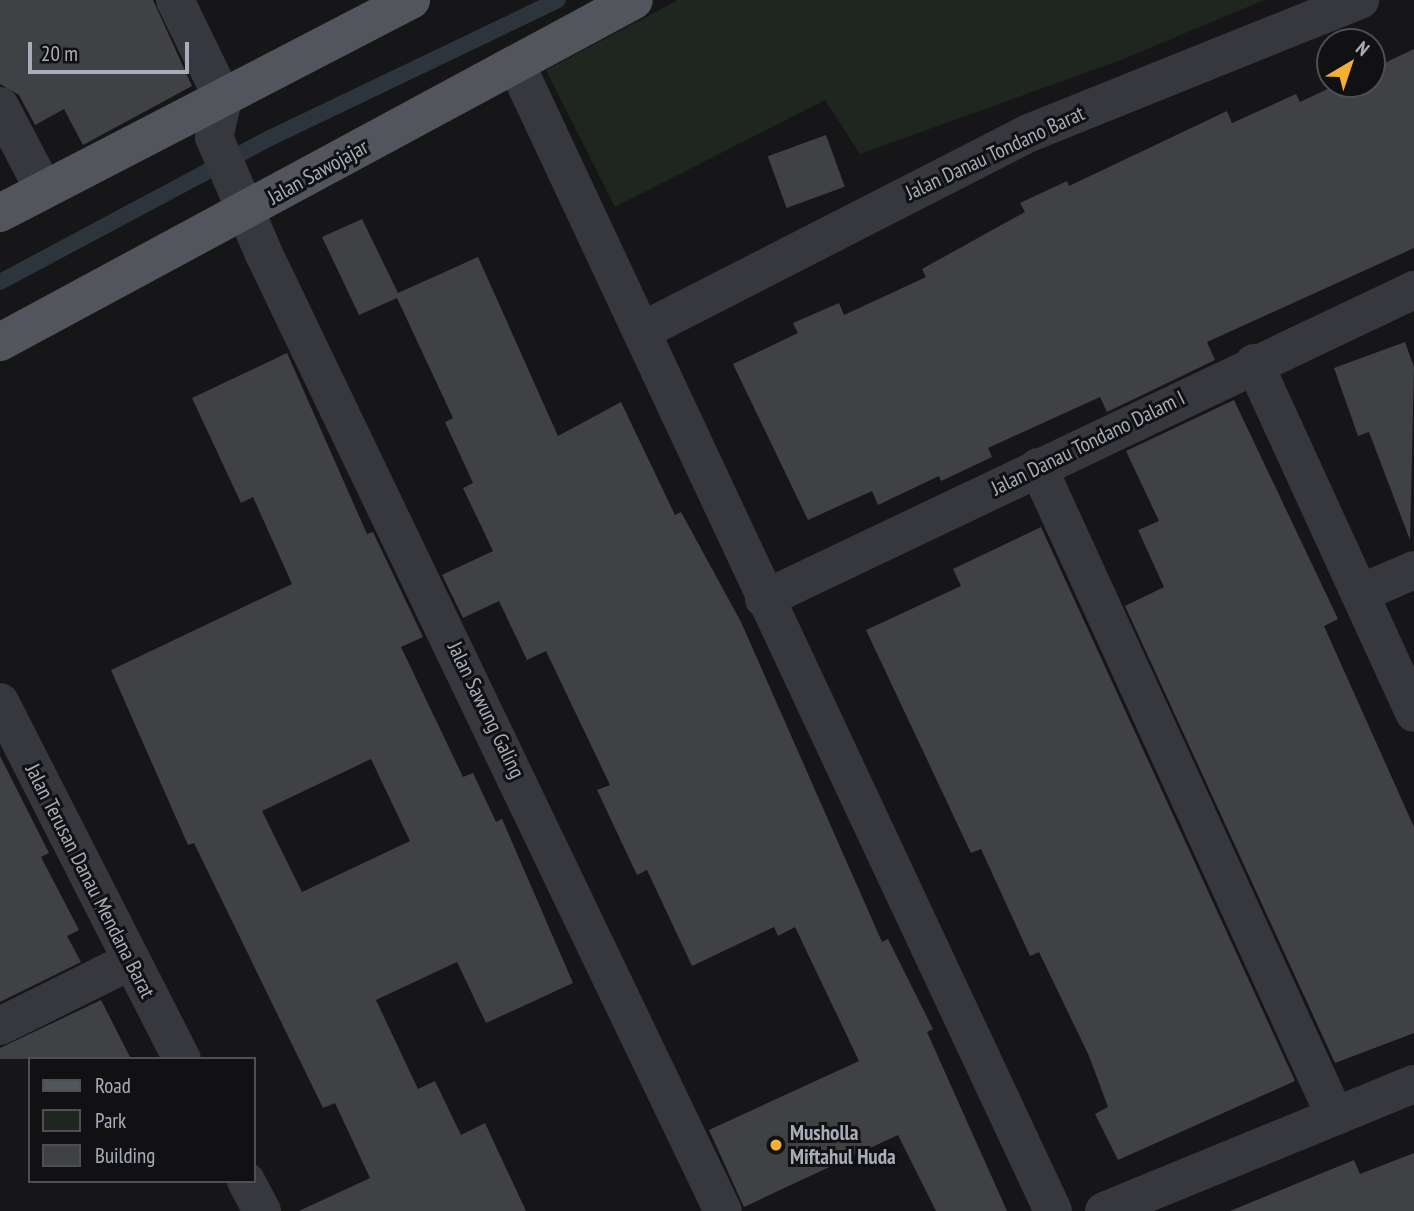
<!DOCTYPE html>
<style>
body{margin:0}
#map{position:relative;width:1414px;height:1211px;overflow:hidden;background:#161618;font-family:"PT Sans Narrow",sans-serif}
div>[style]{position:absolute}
.green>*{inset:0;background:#1e261f}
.stream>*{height:16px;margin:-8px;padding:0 8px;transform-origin:8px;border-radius:8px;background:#2c353c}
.building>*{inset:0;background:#404145;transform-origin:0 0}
.minor>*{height:38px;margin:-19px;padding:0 19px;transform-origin:19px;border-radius:19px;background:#37383d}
.major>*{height:38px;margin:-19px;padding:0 19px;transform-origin:19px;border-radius:19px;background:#53555c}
.dots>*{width:19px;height:19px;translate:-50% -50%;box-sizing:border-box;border:4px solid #111113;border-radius:50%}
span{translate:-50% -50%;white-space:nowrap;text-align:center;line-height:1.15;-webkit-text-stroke:6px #111113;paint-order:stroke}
.street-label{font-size:21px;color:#a8adb8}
.poi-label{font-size:21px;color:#a8adb8;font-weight:700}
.left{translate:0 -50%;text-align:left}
.legend{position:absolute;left:28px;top:1057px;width:228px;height:126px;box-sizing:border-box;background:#111113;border:2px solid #4d4f55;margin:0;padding:9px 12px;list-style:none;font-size:21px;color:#a8adb8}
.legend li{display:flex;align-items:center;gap:14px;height:35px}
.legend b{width:35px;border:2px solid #4d4f55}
.north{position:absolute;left:1316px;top:28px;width:70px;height:70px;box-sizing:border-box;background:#111113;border:2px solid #4d4f55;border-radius:50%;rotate:39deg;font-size:19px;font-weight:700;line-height:28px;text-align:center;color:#a8adb8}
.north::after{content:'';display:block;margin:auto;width:24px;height:32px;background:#f2b134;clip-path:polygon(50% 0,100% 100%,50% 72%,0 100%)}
.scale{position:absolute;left:28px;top:42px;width:161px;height:32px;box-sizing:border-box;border:4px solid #a8adb8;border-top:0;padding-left:9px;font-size:21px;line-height:24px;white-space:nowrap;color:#a8adb8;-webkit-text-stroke:5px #111113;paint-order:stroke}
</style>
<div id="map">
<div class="green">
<div style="clip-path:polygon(678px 0,1264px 0,1121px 60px,860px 154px,825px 100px,615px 207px,546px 70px)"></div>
</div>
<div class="stream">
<div style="left:0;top:282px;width:306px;rotate:-28.1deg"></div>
<div style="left:270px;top:138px;width:319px;rotate:-25.6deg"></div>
</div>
<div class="building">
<div style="clip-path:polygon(0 0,153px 0,192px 86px,83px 145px,64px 109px,35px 125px,19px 95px,0 84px)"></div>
<div style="clip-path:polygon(1414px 49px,1414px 248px,1207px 342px,1215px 360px,1107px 412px,1100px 397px,988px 448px,992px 457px,941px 481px,939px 476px,878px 505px,872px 491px,808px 520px,733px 364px,798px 333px,793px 323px,839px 303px,844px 315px,926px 277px,922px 269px,1025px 212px,1020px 203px,1067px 181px,1069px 186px,1227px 111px,1232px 123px,1296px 94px,1300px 102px,1338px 84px,1372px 84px,1372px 69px)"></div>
<div style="left:826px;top:135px;width:55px;height:62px;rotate:70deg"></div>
<div style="clip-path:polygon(362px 219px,398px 293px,478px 257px,558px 436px,621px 402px,675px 515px,681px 512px,741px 622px,882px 942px,888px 939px,933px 1029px,927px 1032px,1007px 1211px,936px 1211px,898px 1135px,744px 1207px,709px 1130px,859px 1061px,795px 927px,778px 936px,774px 927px,692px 966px,647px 870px,637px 875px,597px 790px,610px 785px,546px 651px,527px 660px,499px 601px,463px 618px,442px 575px,493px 551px,463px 488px,473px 483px,445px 422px,453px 418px,397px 298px,359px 315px,322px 237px)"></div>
<div style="clip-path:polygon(1405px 342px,1414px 367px,1410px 540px,1369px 432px,1358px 436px,1334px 368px)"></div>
<div style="clip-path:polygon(evenodd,287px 353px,367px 534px,373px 532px,423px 637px,401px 647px,463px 777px,473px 773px,496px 822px,502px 819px,573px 983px,486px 1023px,457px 962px,376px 1000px,418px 1089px,435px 1081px,461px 1135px,485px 1123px,526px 1211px,299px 1211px,370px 1178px,335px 1103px,323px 1108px,194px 843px,188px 845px,111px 670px,292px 584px,253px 497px,241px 503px,192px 398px,287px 353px,371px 759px,410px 841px,302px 892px,262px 811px,371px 759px)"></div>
<div style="clip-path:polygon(1234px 400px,1338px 619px,1324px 626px,1414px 827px,1414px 1033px,1335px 1063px,1125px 606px,1164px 587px,1138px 530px,1159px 521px,1126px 451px)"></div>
<div style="clip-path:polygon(1041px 527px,1295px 1081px,1118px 1160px,1095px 1114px,1108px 1107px,1089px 1056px,1039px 952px,1030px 956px,981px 849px,971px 853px,866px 630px,961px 586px,953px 569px)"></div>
<div style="clip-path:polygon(0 756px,49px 853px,41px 857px,79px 930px,67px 936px,81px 962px,0 1002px)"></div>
<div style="clip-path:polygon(101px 1000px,131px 1059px,0 1059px,0 1048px)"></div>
<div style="clip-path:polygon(1414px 1153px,1414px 1211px,1230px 1211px,1354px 1160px,1360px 1174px)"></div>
</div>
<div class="minor">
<div style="left:175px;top:0;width:110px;rotate:64.1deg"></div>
<div style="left:223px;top:99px;width:39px;rotate:103deg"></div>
<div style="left:214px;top:137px;width:127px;rotate:66.9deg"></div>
<div style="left:264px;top:254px;width:1061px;rotate:64.38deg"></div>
<div style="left:516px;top:64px;width:1266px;rotate:64.91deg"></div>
<div style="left:0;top:106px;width:95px;rotate:62.4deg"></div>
<div style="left:642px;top:331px;width:435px;rotate:-27.1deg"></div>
<div style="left:1029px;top:133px;width:357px;rotate:-21.9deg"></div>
<div style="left:1254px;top:363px;width:385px;rotate:65.4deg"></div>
<div style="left:1038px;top:467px;width:714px;rotate:65.41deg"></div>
<div style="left:1361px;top:593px;width:58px;rotate:-23.5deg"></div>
<div style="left:764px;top:599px;width:720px;rotate:-25.43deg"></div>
<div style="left:0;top:702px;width:401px;rotate:63deg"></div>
<div style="left:0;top:1026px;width:146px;rotate:-26.4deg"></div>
<div style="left:246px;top:1181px;width:34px;rotate:62deg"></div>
<div style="left:1104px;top:1211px;width:335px;rotate:-22.3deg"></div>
</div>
<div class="major">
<div style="left:0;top:213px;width:463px;rotate:-27.4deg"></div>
<div style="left:0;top:342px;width:720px;rotate:-28.34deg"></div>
</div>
<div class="dots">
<div style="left:776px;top:1145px;background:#f2b134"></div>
</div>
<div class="street-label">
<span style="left:995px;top:153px;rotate:-25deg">Jalan Danau Tondano Barat</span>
<span style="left:318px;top:172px;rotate:-29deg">Jalan Sawojajar</span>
<span style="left:1088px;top:443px;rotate:-26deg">Jalan Danau Tondano Dalam I</span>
<span style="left:486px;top:710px;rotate:64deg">Jalan Sawung Galing</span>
<span style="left:90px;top:881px;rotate:63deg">Jalan Terusan Danau Mendana Barat</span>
</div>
<div class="poi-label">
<span class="left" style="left:790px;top:1145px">Musholla<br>Miftahul Huda</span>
</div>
<ul class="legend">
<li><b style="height:9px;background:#53555c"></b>Road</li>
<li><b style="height:19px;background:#1e261f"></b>Park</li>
<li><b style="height:19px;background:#404145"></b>Building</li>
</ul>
<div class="north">N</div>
<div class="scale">20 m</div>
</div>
